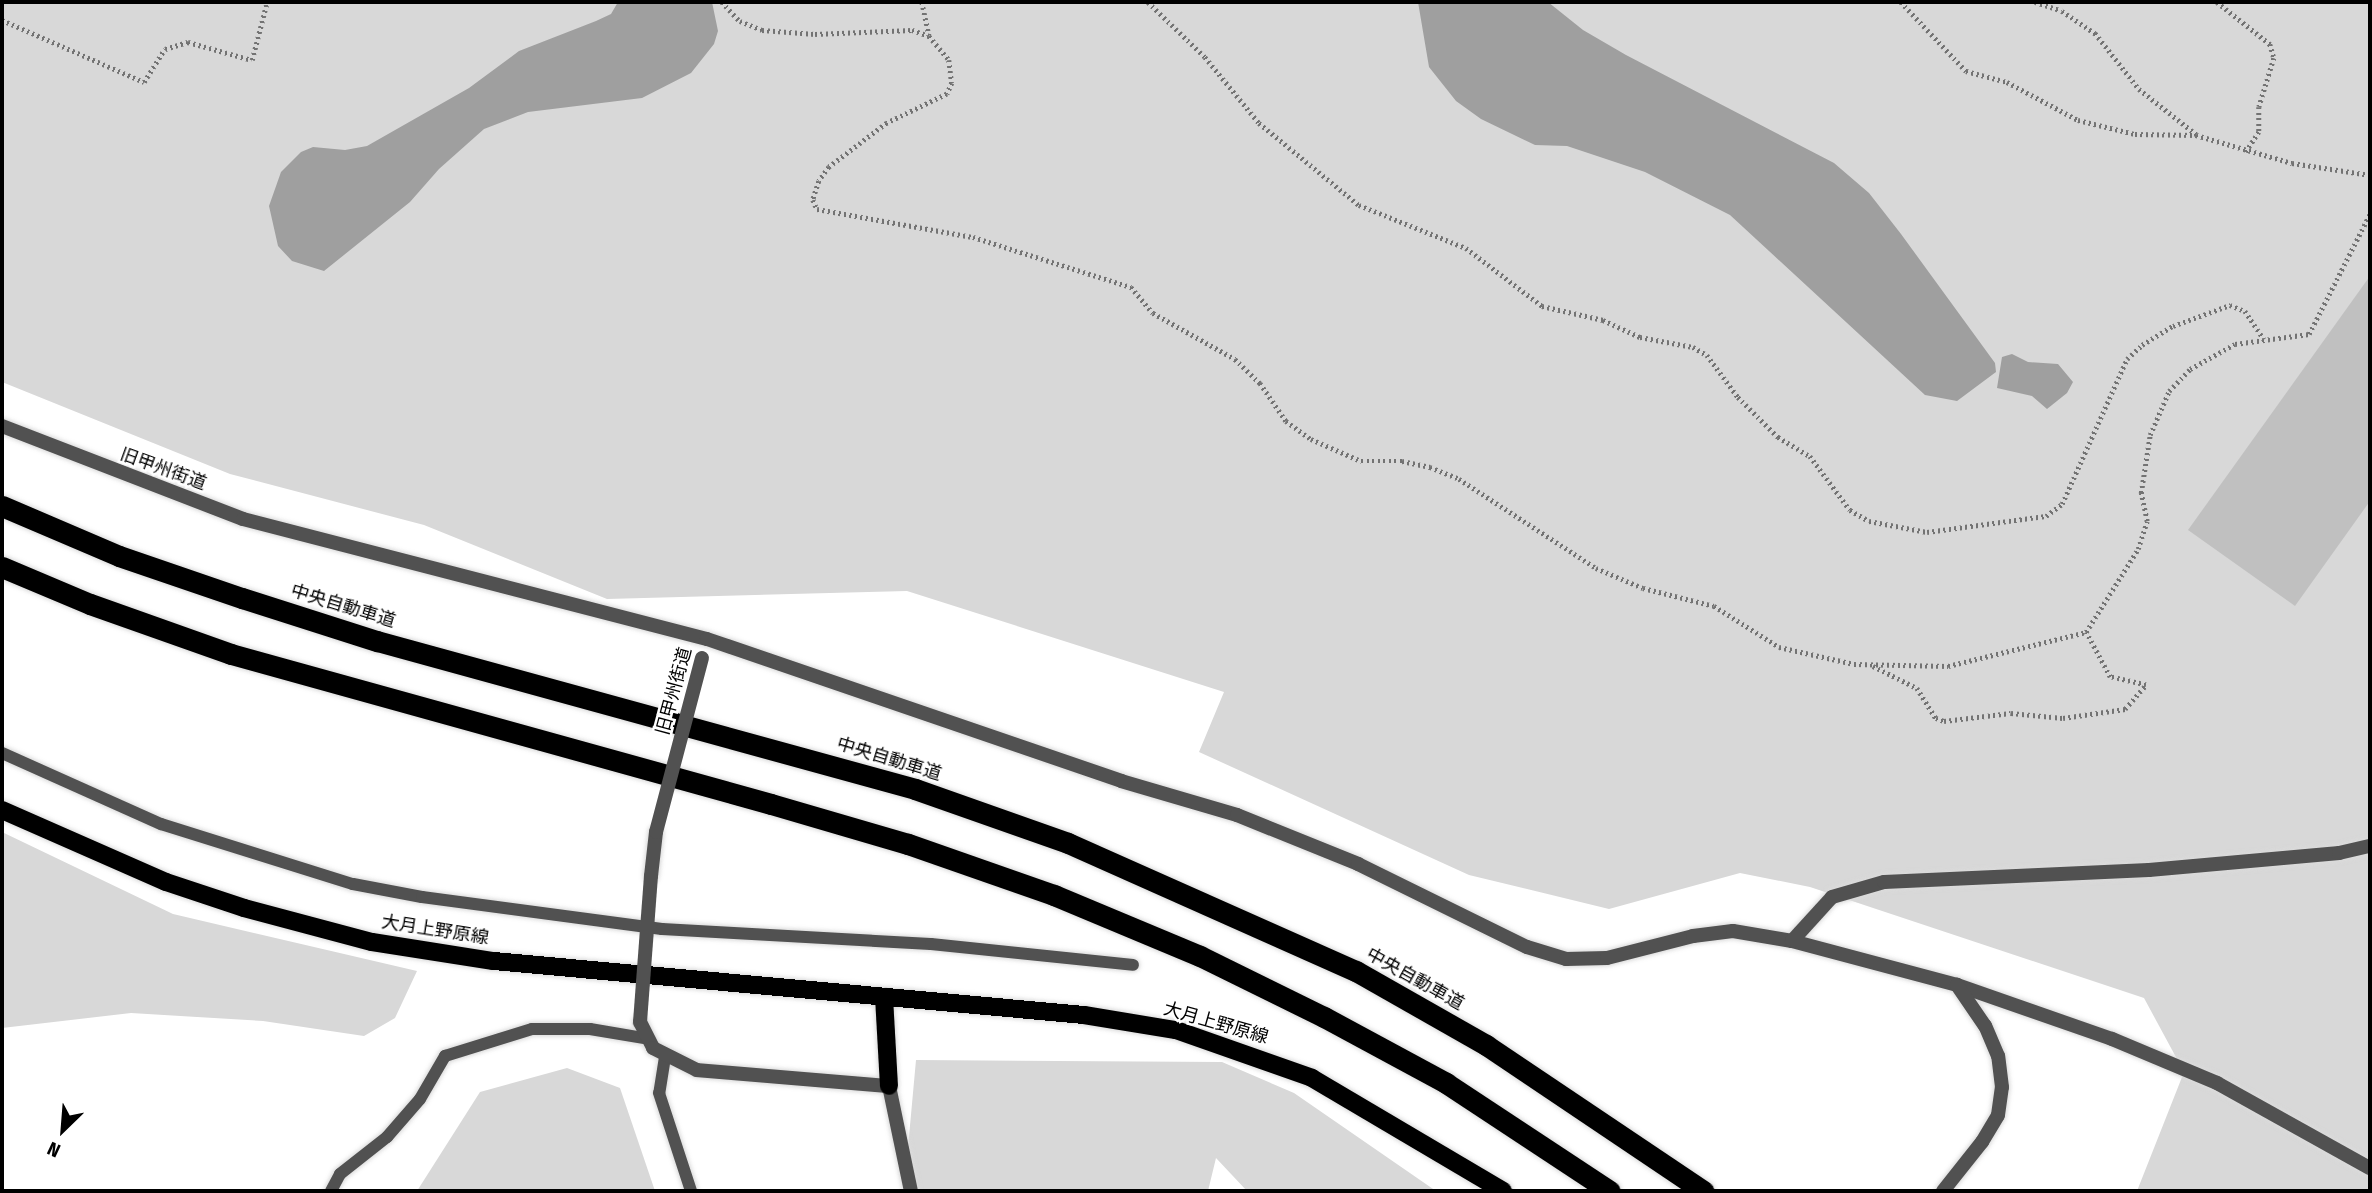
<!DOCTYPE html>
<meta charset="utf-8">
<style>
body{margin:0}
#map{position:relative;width:2372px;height:1193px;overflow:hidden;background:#fff;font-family:"Fira Sans Condensed","Noto Sans JP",sans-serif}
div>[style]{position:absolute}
.green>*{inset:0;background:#d8d8d8}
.water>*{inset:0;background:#9f9f9f}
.building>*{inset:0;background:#c0c0c0}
.path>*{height:4.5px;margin-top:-2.25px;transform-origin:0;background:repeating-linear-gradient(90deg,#737373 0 2px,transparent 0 5.5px)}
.roads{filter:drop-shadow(0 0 2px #dbdbdb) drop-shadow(0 0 2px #dbdbdb)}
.lane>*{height:12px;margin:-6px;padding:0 6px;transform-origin:6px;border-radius:6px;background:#515151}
.street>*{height:14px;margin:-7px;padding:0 7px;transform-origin:7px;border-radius:7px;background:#515151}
.primary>*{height:18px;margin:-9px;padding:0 9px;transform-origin:9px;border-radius:9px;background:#000}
.highway>*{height:21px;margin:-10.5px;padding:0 10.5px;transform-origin:10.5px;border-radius:10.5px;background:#000}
.street-bridge>*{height:14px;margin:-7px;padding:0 7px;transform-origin:7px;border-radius:7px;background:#515151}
span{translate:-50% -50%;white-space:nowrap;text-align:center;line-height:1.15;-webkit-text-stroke:5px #fff;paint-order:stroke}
.street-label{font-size:18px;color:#000}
.frame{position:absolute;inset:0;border:4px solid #000;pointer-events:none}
.north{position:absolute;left:28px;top:1095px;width:70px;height:70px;-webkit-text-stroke:5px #fff;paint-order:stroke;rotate:205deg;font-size:19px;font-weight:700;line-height:28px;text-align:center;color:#000}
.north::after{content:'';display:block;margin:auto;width:24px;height:32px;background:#000;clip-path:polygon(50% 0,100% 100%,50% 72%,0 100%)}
</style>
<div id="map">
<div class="green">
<div style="clip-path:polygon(2px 2px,2370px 2px,2370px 1191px,2137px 1191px,2184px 1072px,2144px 998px,1810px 887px,1740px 873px,1609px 909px,1469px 875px,1199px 752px,1224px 692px,907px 591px,607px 599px,424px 525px,230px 474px,2px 382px)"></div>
<div style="clip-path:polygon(2px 832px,173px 914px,417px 971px,395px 1018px,364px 1036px,263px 1021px,131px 1013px,2px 1028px)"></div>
<div style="clip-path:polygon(916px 1060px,1222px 1062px,1294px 1093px,1436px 1191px,1247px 1191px,1216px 1158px,1208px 1191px,904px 1191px)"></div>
<div style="clip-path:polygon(567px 1068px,620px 1088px,655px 1191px,417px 1191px,480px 1092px)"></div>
</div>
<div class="water">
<div style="clip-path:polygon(618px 2px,712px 2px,718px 31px,714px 44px,691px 73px,642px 98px,528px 112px,484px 129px,439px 169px,410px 202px,324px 271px,292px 261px,278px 246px,269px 206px,281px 172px,301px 152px,313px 147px,345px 150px,367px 146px,469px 88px,519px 51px,596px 21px,611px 14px)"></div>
<div style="clip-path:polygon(1418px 2px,1548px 2px,1583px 30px,1626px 55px,1834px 163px,1869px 193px,1901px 234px,1995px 363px,1996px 372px,1957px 401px,1925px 395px,1730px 215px,1645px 172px,1567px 146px,1535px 145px,1481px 119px,1456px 101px,1429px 67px)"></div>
<div style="clip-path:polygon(2012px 354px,2028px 362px,2058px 364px,2073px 382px,2067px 393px,2047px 409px,2032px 396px,1997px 388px,2002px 357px)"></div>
</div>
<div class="building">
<div style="clip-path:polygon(2370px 276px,2370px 501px,2295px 606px,2188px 530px)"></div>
</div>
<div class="path">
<div style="left:722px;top:2px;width:26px;rotate:47deg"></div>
<div style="left:740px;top:21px;width:24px;rotate:22deg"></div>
<div style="left:762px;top:30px;width:53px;rotate:4.3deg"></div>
<div style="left:815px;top:34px;width:97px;rotate:-2.4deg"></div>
<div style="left:912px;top:30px;width:18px;rotate:19deg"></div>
<div style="left:929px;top:36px;width:31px;rotate:50deg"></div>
<div style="left:949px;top:60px;width:23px;rotate:83deg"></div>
<div style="left:952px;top:83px;width:12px;rotate:114deg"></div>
<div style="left:947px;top:94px;width:67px;rotate:154.2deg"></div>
<div style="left:887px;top:123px;width:73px;rotate:142.8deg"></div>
<div style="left:829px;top:167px;width:17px;rotate:126deg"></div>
<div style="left:819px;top:181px;width:20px;rotate:108deg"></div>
<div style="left:813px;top:200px;width:10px;rotate:66deg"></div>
<div style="left:817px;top:209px;width:158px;rotate:10.2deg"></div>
<div style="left:973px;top:237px;width:166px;rotate:17.6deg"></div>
<div style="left:1131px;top:287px;width:34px;rotate:50deg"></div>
<div style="left:1153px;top:313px;width:94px;rotate:29.3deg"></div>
<div style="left:1235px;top:359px;width:35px;rotate:44deg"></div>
<div style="left:1260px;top:383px;width:46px;rotate:55.6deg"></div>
<div style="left:1286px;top:421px;width:31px;rotate:36deg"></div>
<div style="left:1311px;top:439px;width:55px;rotate:23.7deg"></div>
<div style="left:1361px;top:461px;width:41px"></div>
<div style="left:1402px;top:461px;width:29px;rotate:12deg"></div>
<div style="left:1430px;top:467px;width:31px;rotate:22deg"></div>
<div style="left:1459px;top:479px;width:163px;rotate:33deg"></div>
<div style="left:1596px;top:568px;width:51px;rotate:23.1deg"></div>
<div style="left:1643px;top:588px;width:73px;rotate:14.2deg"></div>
<div style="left:1714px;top:606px;width:77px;rotate:32.2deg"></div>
<div style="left:1779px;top:647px;width:77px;rotate:12.8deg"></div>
<div style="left:1854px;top:664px;width:94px;rotate:1.2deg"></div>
<div style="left:1948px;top:666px;width:142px;rotate:-13.8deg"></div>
<div style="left:2086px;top:632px;width:98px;rotate:-57.9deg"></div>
<div style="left:2138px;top:549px;width:29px;rotate:-72deg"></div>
<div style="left:2147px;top:521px;width:29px;rotate:-102deg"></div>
<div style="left:2141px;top:493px;width:59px;rotate:-81.2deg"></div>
<div style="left:2150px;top:435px;width:48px;rotate:-66.6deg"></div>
<div style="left:2169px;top:391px;width:30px;rotate:-46deg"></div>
<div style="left:2190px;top:369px;width:51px;rotate:-29.1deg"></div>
<div style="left:2235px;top:344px;width:75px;rotate:-7.7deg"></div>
<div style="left:2309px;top:334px;width:135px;rotate:-63.1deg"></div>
<div style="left:922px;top:2px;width:34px;rotate:78deg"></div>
<div style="left:1148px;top:2px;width:79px;rotate:44deg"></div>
<div style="left:1205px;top:57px;width:85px;rotate:50.7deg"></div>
<div style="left:1259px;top:123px;width:129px;rotate:39.4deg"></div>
<div style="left:1359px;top:205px;width:115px;rotate:21.9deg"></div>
<div style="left:1466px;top:248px;width:96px;rotate:37.3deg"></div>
<div style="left:1542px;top:306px;width:63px;rotate:12.9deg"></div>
<div style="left:1603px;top:320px;width:41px;rotate:24.7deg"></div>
<div style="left:1640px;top:337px;width:54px;rotate:10.7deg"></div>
<div style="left:1693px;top:347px;width:16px;rotate:30deg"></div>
<div style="left:1707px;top:355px;width:52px;rotate:53.6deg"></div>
<div style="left:1738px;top:397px;width:57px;rotate:45deg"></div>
<div style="left:1778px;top:437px;width:37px;rotate:31deg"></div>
<div style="left:1810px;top:456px;width:67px;rotate:53.5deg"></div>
<div style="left:1850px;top:510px;width:22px;rotate:30deg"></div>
<div style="left:1869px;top:521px;width:59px;rotate:10.7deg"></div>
<div style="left:1927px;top:532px;width:120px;rotate:-7.7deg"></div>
<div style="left:2046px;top:516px;width:20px;rotate:-37deg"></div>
<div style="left:2062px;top:504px;width:159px;rotate:-65.9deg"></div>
<div style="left:2127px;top:359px;width:21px;rotate:-43deg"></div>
<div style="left:2142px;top:345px;width:36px;rotate:-32deg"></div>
<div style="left:2173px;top:326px;width:61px;rotate:-20.2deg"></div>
<div style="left:2230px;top:305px;width:16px;rotate:22deg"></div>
<div style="left:2245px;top:311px;width:34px;rotate:56deg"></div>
<div style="left:1901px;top:2px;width:95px;rotate:46.7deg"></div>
<div style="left:1966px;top:71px;width:42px;rotate:15deg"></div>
<div style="left:2007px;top:82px;width:81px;rotate:28.2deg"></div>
<div style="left:2078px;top:120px;width:59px;rotate:13.8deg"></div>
<div style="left:2135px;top:134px;width:61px;rotate:0.9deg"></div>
<div style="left:2196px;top:135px;width:100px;rotate:16.3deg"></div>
<div style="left:2292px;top:163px;width:79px;rotate:8.7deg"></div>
<div style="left:2035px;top:2px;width:28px;rotate:18deg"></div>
<div style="left:2062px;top:11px;width:40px;rotate:34deg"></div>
<div style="left:2095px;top:33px;width:71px;rotate:51.8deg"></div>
<div style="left:2139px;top:89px;width:73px;rotate:38.3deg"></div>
<div style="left:2217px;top:2px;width:68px;rotate:38.4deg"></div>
<div style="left:2270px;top:44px;width:15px;rotate:74deg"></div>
<div style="left:2274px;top:58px;width:51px;rotate:107deg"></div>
<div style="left:2259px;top:107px;width:25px;rotate:90deg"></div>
<div style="left:2259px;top:132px;width:24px;rotate:123deg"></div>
<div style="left:2px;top:20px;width:155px;rotate:23.6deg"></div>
<div style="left:144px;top:82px;width:39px;rotate:-58deg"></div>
<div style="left:165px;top:49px;width:24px;rotate:-17deg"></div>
<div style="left:188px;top:42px;width:66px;rotate:15.7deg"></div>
<div style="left:252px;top:60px;width:60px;rotate:-75.5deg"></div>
<div style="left:1873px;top:666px;width:49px;rotate:26.6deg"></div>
<div style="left:1917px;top:688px;width:36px;rotate:58deg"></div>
<div style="left:1936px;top:718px;width:9px;rotate:21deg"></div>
<div style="left:1944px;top:721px;width:67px;rotate:-6.8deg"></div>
<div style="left:2011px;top:713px;width:52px;rotate:5.5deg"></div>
<div style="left:2063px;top:718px;width:63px;rotate:-8.3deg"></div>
<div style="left:2125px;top:709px;width:32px;rotate:-49deg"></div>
<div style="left:2146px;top:685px;width:37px;rotate:-167deg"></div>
<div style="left:2110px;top:677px;width:51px;rotate:-118.1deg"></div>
</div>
<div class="roads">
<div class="lane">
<div style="left:2px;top:753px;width:174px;rotate:24.1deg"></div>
<div style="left:161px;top:824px;width:201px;rotate:17.4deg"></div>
<div style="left:353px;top:884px;width:70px;rotate:10.7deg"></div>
<div style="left:422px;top:897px;width:242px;rotate:7.6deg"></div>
<div style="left:662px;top:929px;width:269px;rotate:3.2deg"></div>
<div style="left:931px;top:944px;width:203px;rotate:5.9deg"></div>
<div style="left:665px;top:1057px;width:36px;rotate:99deg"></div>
<div style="left:659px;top:1093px;width:103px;rotate:71.9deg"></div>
<div style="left:331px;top:1191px;width:19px;rotate:-62deg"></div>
<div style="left:340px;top:1174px;width:60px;rotate:-38.2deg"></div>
<div style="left:387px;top:1137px;width:50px;rotate:-49deg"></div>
<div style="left:420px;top:1099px;width:50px;rotate:-59.8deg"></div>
<div style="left:445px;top:1056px;width:91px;rotate:-17.2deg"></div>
<div style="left:532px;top:1029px;width:58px"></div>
<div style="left:590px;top:1029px;width:55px;rotate:9.5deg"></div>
</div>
<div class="street">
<div style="left:2px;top:426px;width:258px;rotate:21.1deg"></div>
<div style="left:243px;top:519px;width:479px;rotate:14.5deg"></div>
<div style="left:707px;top:639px;width:438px;rotate:18.9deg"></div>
<div style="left:1121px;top:781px;width:121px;rotate:16.3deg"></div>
<div style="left:1237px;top:815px;width:131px;rotate:22deg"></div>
<div style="left:1358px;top:864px;width:188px;rotate:26.2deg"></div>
<div style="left:1527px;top:947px;width:41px;rotate:17.1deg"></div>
<div style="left:1566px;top:959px;width:41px;rotate:-1.4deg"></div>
<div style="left:1607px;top:958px;width:89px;rotate:-14.3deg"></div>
<div style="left:1693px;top:936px;width:40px;rotate:-7.1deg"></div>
<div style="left:1733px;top:931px;width:60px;rotate:9.6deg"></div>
<div style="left:1792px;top:941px;width:171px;rotate:14.9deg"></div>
<div style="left:1957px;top:985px;width:164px;rotate:19.2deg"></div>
<div style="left:2112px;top:1039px;width:114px;rotate:22.7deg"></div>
<div style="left:2217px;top:1083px;width:175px;rotate:29.1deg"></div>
<div style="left:651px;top:876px;width:44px;rotate:-83.5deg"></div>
<div style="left:1792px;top:941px;width:59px;rotate:-47.7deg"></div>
<div style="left:1832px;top:897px;width:54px;rotate:-16.1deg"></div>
<div style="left:1884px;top:882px;width:265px;rotate:-2.6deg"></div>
<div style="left:2149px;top:870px;width:191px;rotate:-5.1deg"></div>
<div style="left:2339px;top:853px;width:32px;rotate:-13deg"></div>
<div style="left:640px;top:1022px;width:29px;rotate:63deg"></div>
<div style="left:653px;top:1048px;width:49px;rotate:26.6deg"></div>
<div style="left:697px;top:1070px;width:193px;rotate:4.8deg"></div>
<div style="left:889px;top:1086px;width:107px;rotate:78.2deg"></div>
<div style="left:1943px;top:1191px;width:63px;rotate:-51.5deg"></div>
<div style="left:1982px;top:1142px;width:31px;rotate:-59deg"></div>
<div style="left:1998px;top:1115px;width:28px;rotate:-82deg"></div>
<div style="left:2002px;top:1087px;width:31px;rotate:-97deg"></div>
<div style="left:1998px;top:1056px;width:33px;rotate:-113deg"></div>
<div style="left:1985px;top:1026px;width:50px;rotate:-124.3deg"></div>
</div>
<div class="primary">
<div style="left:2px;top:810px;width:179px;rotate:23.7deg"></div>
<div style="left:166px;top:882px;width:82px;rotate:18.4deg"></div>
<div style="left:244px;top:908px;width:132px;rotate:14.9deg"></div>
<div style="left:372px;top:942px;width:123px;rotate:8.9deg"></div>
<div style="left:494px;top:961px;width:592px;rotate:5.23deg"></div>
<div style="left:1084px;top:1015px;width:93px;rotate:9.3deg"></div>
<div style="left:1176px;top:1030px;width:144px;rotate:19.4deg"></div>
<div style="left:1312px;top:1078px;width:222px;rotate:30.6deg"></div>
<div style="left:884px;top:997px;width:89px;rotate:86.8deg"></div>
</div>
<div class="highway">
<div style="left:2px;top:506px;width:127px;rotate:23.1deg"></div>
<div style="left:119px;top:556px;width:130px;rotate:18.9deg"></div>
<div style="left:242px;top:598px;width:142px;rotate:17.7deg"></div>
<div style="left:377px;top:641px;width:558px;rotate:15.38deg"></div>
<div style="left:915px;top:789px;width:162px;rotate:19.4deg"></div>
<div style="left:1068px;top:843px;width:315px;rotate:24deg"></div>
<div style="left:1356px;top:971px;width:150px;rotate:29.6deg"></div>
<div style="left:1486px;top:1045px;width:262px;rotate:33.9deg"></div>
<div style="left:2px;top:567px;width:95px;rotate:22.8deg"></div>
<div style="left:90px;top:604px;width:150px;rotate:19.5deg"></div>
<div style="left:231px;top:654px;width:560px;rotate:15.52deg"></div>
<div style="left:771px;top:804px;width:143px;rotate:16.3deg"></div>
<div style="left:908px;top:844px;width:155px;rotate:19.3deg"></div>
<div style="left:1054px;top:895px;width:158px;rotate:22.7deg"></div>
<div style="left:1200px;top:956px;width:138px;rotate:26.2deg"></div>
<div style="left:1324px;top:1017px;width:139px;rotate:28.4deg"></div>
<div style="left:1446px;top:1083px;width:196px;rotate:33.4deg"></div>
</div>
</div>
<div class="street-bridge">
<div style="left:656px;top:832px;width:180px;rotate:-75.2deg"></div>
<div style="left:640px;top:1022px;width:146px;rotate:-85.7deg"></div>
</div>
<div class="street-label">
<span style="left:163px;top:469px;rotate:20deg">旧甲州街道</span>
<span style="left:343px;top:606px;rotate:17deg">中央自動車道</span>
<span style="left:674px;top:691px;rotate:-75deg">旧甲州街道</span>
<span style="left:889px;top:759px;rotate:17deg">中央自動車道</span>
<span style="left:435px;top:930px;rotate:9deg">大月上野原線</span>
<span style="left:1415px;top:979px;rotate:29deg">中央自動車道</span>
<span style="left:1216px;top:1023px;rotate:16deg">大月上野原線</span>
</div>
<div class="frame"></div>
<div class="north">N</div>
</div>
